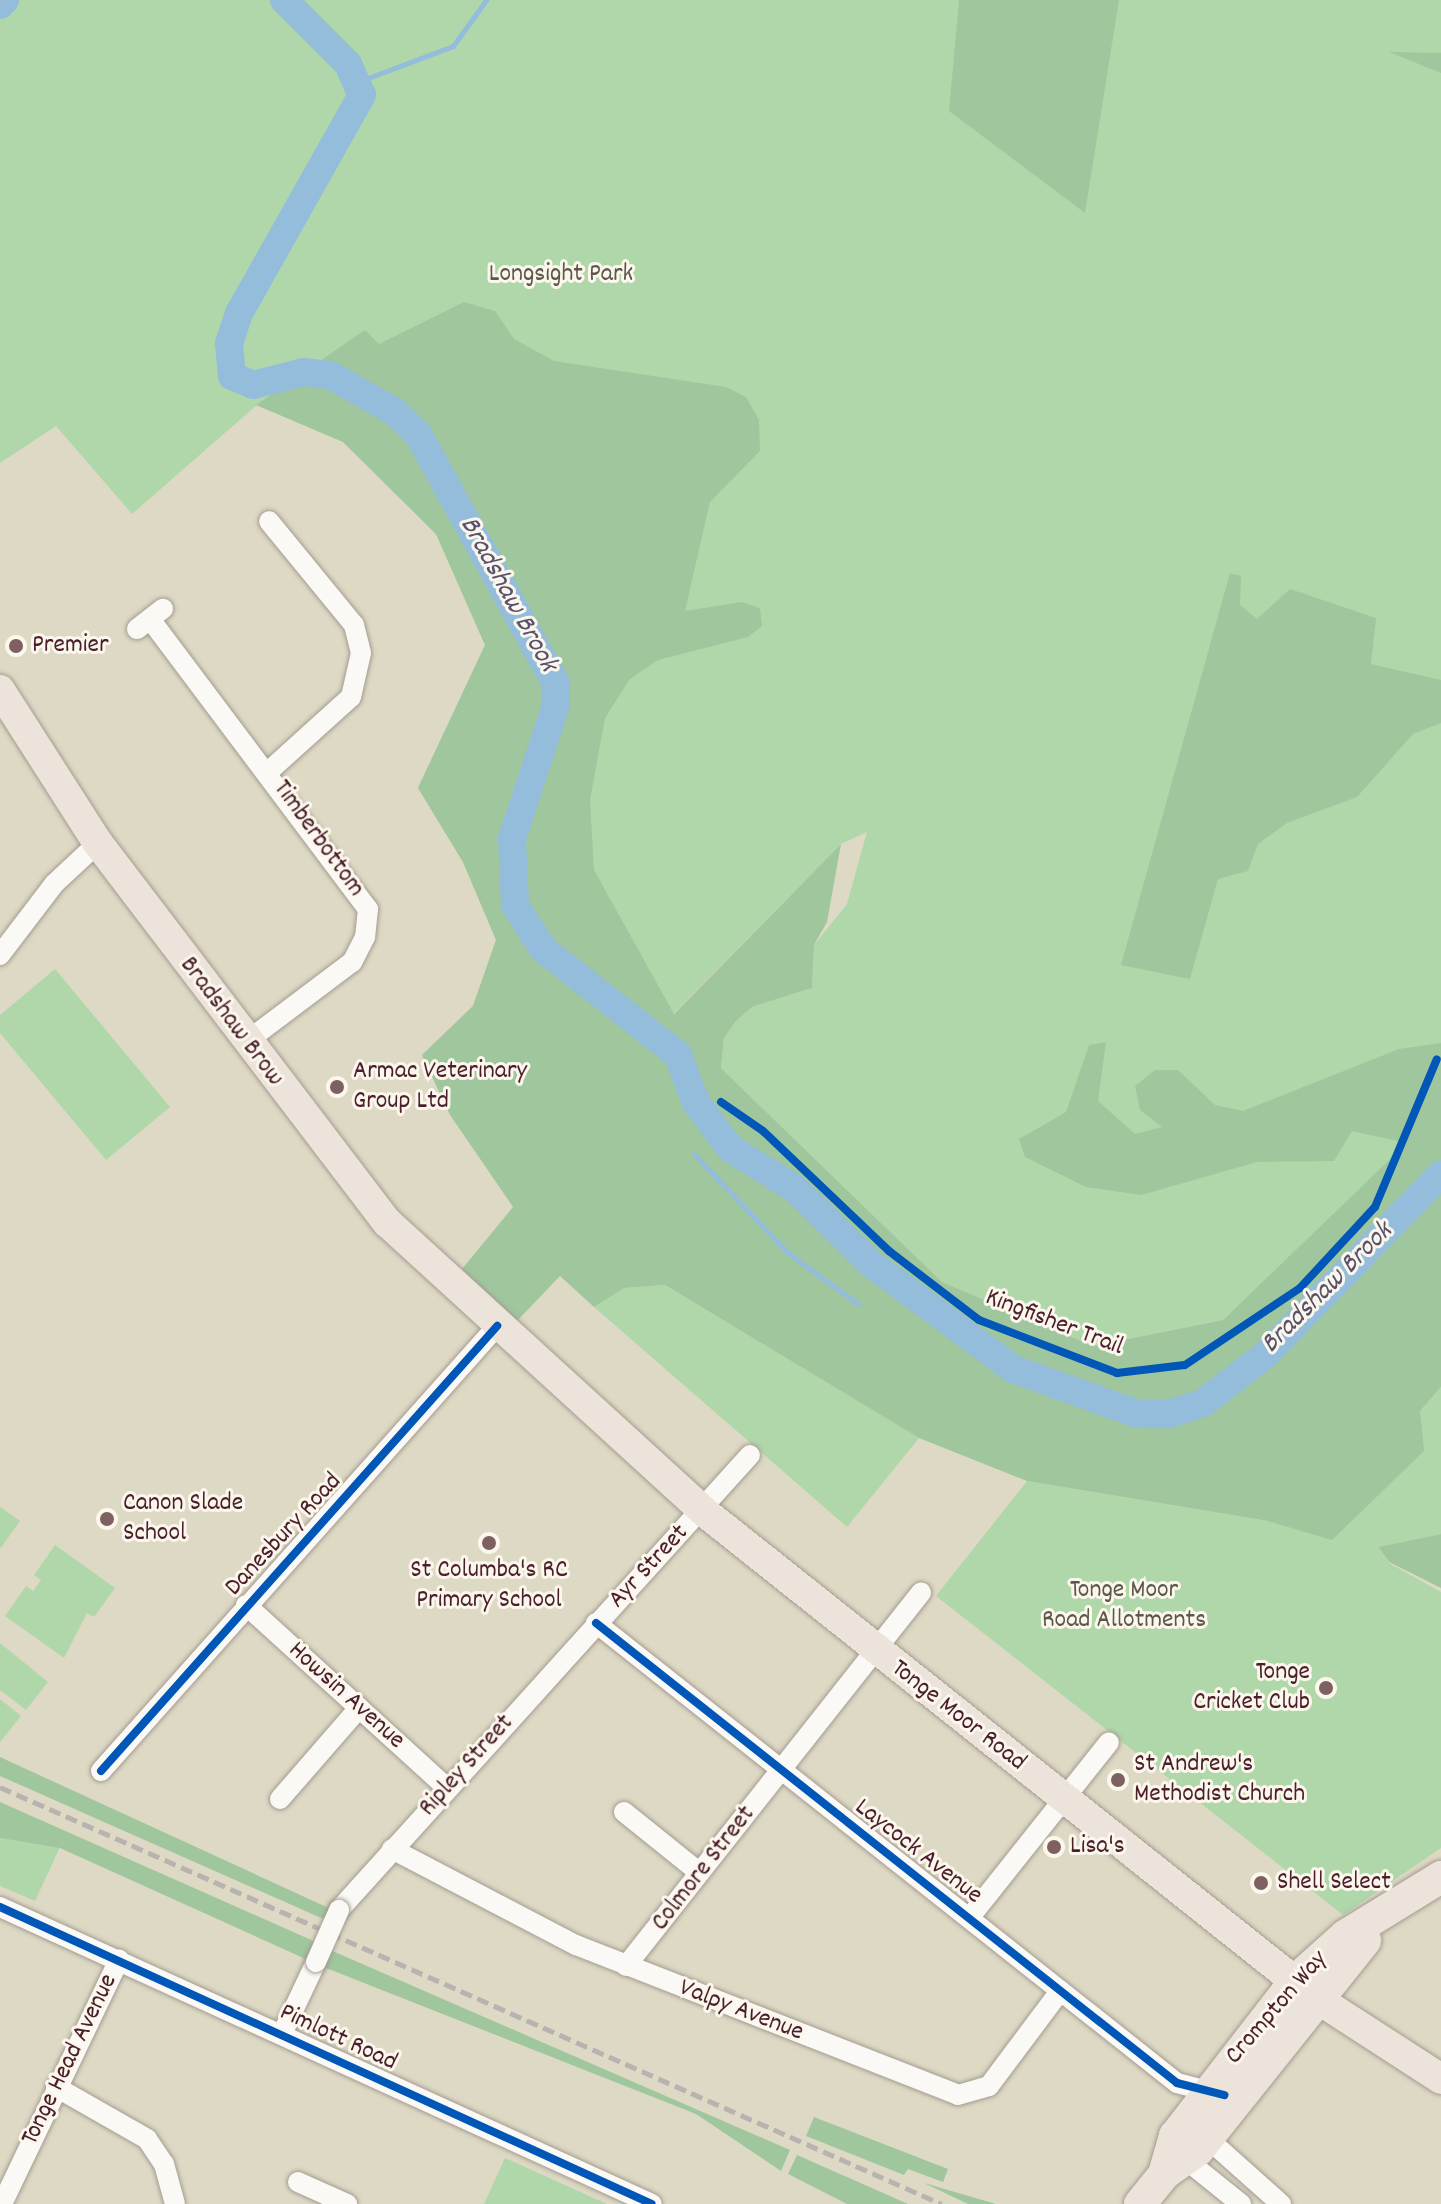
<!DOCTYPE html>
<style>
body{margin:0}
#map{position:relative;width:1441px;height:2204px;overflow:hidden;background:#ded9c4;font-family:Dekko,sans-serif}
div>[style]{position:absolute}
.green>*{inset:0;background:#afd7aa}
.forest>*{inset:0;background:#a0c69e}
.stream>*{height:5px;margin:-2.5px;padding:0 2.5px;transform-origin:2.5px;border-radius:2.5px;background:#94bcdb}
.river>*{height:28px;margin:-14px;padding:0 14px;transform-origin:14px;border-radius:14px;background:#94bcdb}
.roads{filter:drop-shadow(0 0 2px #a49c92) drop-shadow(0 0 2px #a49c92)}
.minor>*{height:20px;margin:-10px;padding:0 10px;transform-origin:10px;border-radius:10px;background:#faf9f6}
.primary>*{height:30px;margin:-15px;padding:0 15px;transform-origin:15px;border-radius:15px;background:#ece4db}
.trunk>*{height:32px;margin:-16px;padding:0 16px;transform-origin:16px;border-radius:16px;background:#ece4db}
.rail>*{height:5px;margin-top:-2.5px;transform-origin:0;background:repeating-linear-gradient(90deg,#b8b2b0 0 12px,transparent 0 18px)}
.bridges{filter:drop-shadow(0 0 2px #a49c92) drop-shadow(0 0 2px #a49c92)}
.minor-bridge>*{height:20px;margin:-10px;padding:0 10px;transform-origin:10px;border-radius:10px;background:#faf9f6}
.cycleway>*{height:8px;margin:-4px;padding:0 4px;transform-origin:4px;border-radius:4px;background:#0057b8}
.dots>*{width:22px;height:22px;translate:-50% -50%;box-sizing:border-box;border:4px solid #fbf7ec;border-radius:50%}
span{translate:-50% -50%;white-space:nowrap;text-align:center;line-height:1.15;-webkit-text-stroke:6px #fbf7ec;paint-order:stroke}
.park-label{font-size:26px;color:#5d564a}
.poi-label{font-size:26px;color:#4a1f2b}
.left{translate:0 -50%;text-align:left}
.right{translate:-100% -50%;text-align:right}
.street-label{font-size:26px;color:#4a1f2b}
.water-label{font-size:28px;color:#59516c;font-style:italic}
</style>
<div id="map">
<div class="green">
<div style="clip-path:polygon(0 0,1441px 0,1441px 1113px,1223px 1320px,1093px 1346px,942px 1282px,721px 1068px,724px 1038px,736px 1021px,752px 1007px,812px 988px,814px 945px,847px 904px,867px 832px,841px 844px,673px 1014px,450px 1115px,422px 1055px,473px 1006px,496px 940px,463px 862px,418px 788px,485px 645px,436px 534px,343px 442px,257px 405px,132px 514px,56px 426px,0 463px)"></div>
<div style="clip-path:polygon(55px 969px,170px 1107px,106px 1160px,0 1033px,0 1015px)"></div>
<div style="clip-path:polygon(665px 1285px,919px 1438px,847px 1527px,594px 1307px,624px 1288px)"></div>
<div style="clip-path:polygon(1441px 1387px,1441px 1534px,1378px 1547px,1389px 1563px,1441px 1592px,1441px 1848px,1343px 1915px,936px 1596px,1027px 1481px,1267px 1521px,1420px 1411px)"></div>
<div style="clip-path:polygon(0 1507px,20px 1521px,0 1549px)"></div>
<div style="clip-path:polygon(55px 1545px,115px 1588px,94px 1617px,87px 1613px,64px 1658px,5px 1616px,26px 1586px,33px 1591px,41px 1580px,34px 1575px)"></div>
<div style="clip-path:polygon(0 1643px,48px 1682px,26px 1710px,0 1690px)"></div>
<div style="clip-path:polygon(0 1699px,21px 1716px,0 1742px)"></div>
<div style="clip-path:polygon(0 1838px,60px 1847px,35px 1901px,0 1886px)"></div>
<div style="clip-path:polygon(505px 2158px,607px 2204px,484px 2204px)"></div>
</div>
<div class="forest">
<div style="clip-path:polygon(959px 0,1119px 0,1085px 213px,949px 111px)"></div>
<div style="clip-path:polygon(1389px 52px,1441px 53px,1441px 73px)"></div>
<div style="clip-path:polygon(464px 302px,495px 311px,514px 339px,554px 361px,726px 387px,746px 397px,759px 420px,760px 451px,710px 502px,685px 611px,742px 602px,760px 608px,762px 626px,748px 637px,658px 660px,630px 679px,605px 718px,590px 800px,594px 870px,674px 1014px,841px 844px,827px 922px,814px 945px,812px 988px,752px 1007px,736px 1021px,724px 1038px,721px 1068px,942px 1282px,1093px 1346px,1223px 1320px,1407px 1143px,1352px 1131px,1334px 1161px,1257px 1162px,1141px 1195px,1086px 1187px,1025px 1157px,1019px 1139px,1066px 1112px,1089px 1045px,1106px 1042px,1098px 1101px,1135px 1134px,1162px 1127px,1140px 1110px,1135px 1086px,1155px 1070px,1178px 1070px,1215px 1105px,1243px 1111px,1399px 1049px,1441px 1043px,1441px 1387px,1420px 1411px,1424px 1451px,1332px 1540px,1268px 1521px,1027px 1481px,919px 1438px,665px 1285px,624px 1288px,594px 1307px,560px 1276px,517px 1321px,462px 1269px,513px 1207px,450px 1115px,422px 1055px,473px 1006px,496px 940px,463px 862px,418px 788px,485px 645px,436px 534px,343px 442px,256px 405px,365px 330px,379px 344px)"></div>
<div style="clip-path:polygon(1230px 573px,1241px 576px,1240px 605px,1257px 619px,1290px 589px,1376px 618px,1371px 664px,1441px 680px,1441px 723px,1413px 734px,1357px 797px,1287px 823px,1258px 844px,1248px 871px,1218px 879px,1190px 979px,1121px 965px)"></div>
<div style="clip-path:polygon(1441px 1534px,1441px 1588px,1389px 1562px,1378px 1547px)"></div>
<div style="clip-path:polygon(0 1757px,333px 1910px,328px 1921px,0 1776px)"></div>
<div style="clip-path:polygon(0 1802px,318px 1943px,310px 1961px,60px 1848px,0 1838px)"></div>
<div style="clip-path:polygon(328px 1949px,790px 2150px,781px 2171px,696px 2114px,321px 1966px)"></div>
<div style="clip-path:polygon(814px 2117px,948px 2169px,943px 2182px,908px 2169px,904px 2175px,806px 2136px)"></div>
<div style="clip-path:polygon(797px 2155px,908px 2204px,847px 2204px,788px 2174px)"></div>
<div style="clip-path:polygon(924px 2183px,996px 2204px,968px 2204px)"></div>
</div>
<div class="stream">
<div style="left:360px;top:81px;width:99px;rotate:-20.6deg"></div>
<div style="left:453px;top:46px;width:57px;rotate:-54.3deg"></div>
<div style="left:694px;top:1154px;width:135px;rotate:46.5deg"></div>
<div style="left:787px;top:1252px;width:88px;rotate:36.2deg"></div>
</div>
<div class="river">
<div style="left:284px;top:0;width:91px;rotate:45deg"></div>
<div style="left:348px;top:64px;width:34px;rotate:66deg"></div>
<div style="left:362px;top:95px;width:250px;rotate:119.4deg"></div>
<div style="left:239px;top:313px;width:32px;rotate:108deg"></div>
<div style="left:229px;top:343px;width:33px;rotate:85deg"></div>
<div style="left:232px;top:376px;width:23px;rotate:23deg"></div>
<div style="left:253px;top:385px;width:53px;rotate:-14.3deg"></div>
<div style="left:304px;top:372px;width:26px;rotate:7deg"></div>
<div style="left:330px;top:375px;width:75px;rotate:29.6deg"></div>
<div style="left:395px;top:412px;width:32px;rotate:44deg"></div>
<div style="left:418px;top:434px;width:286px;rotate:61.1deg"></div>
<div style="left:556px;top:684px;width:21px;rotate:90deg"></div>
<div style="left:556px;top:705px;width:141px;rotate:108.2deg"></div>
<div style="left:512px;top:839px;width:66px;rotate:87.4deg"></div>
<div style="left:515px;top:905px;width:52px;rotate:57.5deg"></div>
<div style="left:543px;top:949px;width:172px;rotate:38.1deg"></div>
<div style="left:678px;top:1055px;width:51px;rotate:69.4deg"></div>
<div style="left:696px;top:1103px;width:58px;rotate:52.7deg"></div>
<div style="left:731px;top:1149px;width:74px;rotate:31.8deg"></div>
<div style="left:794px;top:1188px;width:107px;rotate:44.6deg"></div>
<div style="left:870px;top:1263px;width:178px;rotate:36.5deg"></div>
<div style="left:1013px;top:1369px;width:130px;rotate:19.8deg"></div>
<div style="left:1135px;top:1413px;width:34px;rotate:2deg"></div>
<div style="left:1169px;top:1414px;width:36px;rotate:-18deg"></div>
<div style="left:1203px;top:1403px;width:78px;rotate:-37.7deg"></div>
<div style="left:1265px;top:1355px;width:252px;rotate:-45.8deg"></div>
<div style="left:0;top:5px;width:7px;rotate:-45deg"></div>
</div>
<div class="roads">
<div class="minor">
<div style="left:150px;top:619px;width:363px;rotate:53.1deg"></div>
<div style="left:368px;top:909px;width:28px;rotate:96deg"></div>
<div style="left:365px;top:937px;width:28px;rotate:117deg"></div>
<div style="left:352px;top:962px;width:133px;rotate:143deg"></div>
<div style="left:137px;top:629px;width:33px;rotate:-38deg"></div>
<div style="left:269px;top:771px;width:110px;rotate:-42.1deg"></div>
<div style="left:351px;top:697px;width:45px;rotate:-77.2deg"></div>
<div style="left:361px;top:653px;width:29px;rotate:-104deg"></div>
<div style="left:354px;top:625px;width:134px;rotate:-129.3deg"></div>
<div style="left:0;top:955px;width:89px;rotate:-52.7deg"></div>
<div style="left:54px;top:884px;width:60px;rotate:-43deg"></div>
<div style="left:246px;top:1605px;width:272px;rotate:42.3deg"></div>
<div style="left:596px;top:1623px;width:741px;rotate:38.37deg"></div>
<div style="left:1177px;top:2083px;width:43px;rotate:14.7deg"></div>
<div style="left:101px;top:1771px;width:596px;rotate:-48.33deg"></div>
<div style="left:280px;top:1799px;width:121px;rotate:-49deg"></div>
<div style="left:624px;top:1812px;width:97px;rotate:38.8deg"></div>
<div style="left:392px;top:1849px;width:208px;rotate:27.6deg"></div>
<div style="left:576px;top:1945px;width:410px;rotate:21.4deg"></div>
<div style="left:958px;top:2095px;width:32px;rotate:-16deg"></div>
<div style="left:989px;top:2086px;width:119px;rotate:-53.2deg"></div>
<div style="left:0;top:1907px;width:716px;rotate:24.49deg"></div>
<div style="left:339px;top:1910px;width:613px;rotate:-47.91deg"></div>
<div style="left:970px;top:1917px;width:223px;rotate:-51.5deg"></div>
<div style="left:626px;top:1966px;width:476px;rotate:-51.7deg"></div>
<div style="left:282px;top:2034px;width:80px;rotate:-64.7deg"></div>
<div style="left:56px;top:2087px;width:105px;rotate:29.7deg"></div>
<div style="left:147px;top:2139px;width:30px;rotate:56deg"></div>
<div style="left:164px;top:2164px;width:41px;rotate:74.6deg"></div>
<div style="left:1207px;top:2138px;width:99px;rotate:41.7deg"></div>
<div style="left:1185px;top:2159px;width:72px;rotate:38.8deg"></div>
<div style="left:298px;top:2182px;width:54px;rotate:24.2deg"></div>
<div style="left:2px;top:2204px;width:271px;rotate:-64.4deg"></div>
</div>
<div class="primary">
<div style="left:0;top:690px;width:182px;rotate:57.4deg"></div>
<div style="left:98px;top:843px;width:478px;rotate:52.7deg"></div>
<div style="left:388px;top:1223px;width:425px;rotate:42.4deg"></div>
<div style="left:702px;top:1510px;width:784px;rotate:38.48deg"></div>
<div style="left:1316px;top:1998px;width:149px;rotate:32.9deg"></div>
</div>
<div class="trunk">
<div style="left:1164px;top:2174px;width:40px;rotate:-74deg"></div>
<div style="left:1175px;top:2136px;width:197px;rotate:-52.2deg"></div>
<div style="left:1296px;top:1980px;width:66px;rotate:-41.9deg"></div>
<div style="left:1345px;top:1936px;width:113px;rotate:-31.6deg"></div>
<div style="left:1140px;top:2204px;width:38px;rotate:-51deg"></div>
<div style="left:1164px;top:2174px;width:42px;rotate:-35.2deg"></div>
<div style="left:1198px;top:2150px;width:268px;rotate:-51.4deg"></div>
</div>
</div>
<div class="rail">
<div style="left:0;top:1787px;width:1030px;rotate:23.88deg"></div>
</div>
<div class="bridges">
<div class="minor-bridge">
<div style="left:316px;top:1962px;width:57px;rotate:-66.1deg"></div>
</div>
</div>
<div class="cycleway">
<div style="left:721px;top:1102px;width:51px;rotate:34.6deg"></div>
<div style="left:763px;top:1131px;width:174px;rotate:43.6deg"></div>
<div style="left:889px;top:1251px;width:113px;rotate:37.5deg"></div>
<div style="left:979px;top:1320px;width:148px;rotate:21deg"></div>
<div style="left:1117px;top:1373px;width:68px;rotate:-6.7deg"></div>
<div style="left:1185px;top:1365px;width:138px;rotate:-33.8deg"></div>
<div style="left:1300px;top:1288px;width:110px;rotate:-47.2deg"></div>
<div style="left:1375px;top:1207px;width:160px;rotate:-67.3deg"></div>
<div style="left:596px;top:1623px;width:741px;rotate:38.37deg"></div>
<div style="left:1177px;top:2083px;width:49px;rotate:14.3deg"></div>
<div style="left:101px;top:1771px;width:596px;rotate:-48.33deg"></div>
<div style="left:0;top:1907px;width:716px;rotate:24.49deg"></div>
</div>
<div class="dots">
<div style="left:16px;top:646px;background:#7e6061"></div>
<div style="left:337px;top:1087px;background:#7e6061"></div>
<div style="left:107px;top:1519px;background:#7e6061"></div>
<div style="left:489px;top:1543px;background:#7e6061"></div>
<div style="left:1326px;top:1688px;background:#7e6061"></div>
<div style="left:1118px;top:1780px;background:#7e6061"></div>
<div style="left:1054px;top:1847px;background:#7e6061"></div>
<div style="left:1261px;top:1883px;background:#7e6061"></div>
</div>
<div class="park-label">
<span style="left:561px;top:275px">Longsight Park</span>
<span style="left:1124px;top:1606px">Tonge Moor<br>Road Allotments</span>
</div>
<div class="poi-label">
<span class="left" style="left:32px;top:646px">Premier</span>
<span class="left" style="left:353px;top:1087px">Armac Veterinary<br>Group Ltd</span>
<span class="left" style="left:123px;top:1519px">Canon Slade<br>School</span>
<span style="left:489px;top:1586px">St Columba's RC<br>Primary School</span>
<span class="right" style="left:1310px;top:1688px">Tonge<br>Cricket Club</span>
<span class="left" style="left:1134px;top:1780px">St Andrew's<br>Methodist Church</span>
<span class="left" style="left:1070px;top:1847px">Lisa's</span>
<span class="left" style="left:1277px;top:1883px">Shell Select</span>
</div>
<div class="street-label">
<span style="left:318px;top:839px;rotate:54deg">Timberbottom</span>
<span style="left:231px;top:1022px;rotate:53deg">Bradshaw Brow</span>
<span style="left:1054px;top:1323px;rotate:21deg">Kingfisher Trail</span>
<span style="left:284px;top:1535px;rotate:-47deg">Danesbury Road</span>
<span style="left:649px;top:1567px;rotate:-47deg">Ayr Street</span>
<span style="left:346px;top:1696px;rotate:42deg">Howsin Avenue</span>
<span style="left:958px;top:1716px;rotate:38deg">Tonge Moor Road</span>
<span style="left:467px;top:1766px;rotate:-48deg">Ripley Street</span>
<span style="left:918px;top:1852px;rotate:38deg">Laycock Avenue</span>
<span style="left:704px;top:1869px;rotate:-52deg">Colmore Street</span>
<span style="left:1277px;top:2008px;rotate:-49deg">Crompton Way</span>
<span style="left:741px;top:2011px;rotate:21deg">Valpy Avenue</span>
<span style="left:338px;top:2038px;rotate:25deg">Pimlott Road</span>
<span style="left:70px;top:2060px;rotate:-64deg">Tonge Head Avenue</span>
</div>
<div class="water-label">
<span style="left:507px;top:595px;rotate:61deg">Bradshaw Brook</span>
<span style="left:1328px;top:1289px;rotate:-45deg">Bradshaw Brook</span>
</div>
</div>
